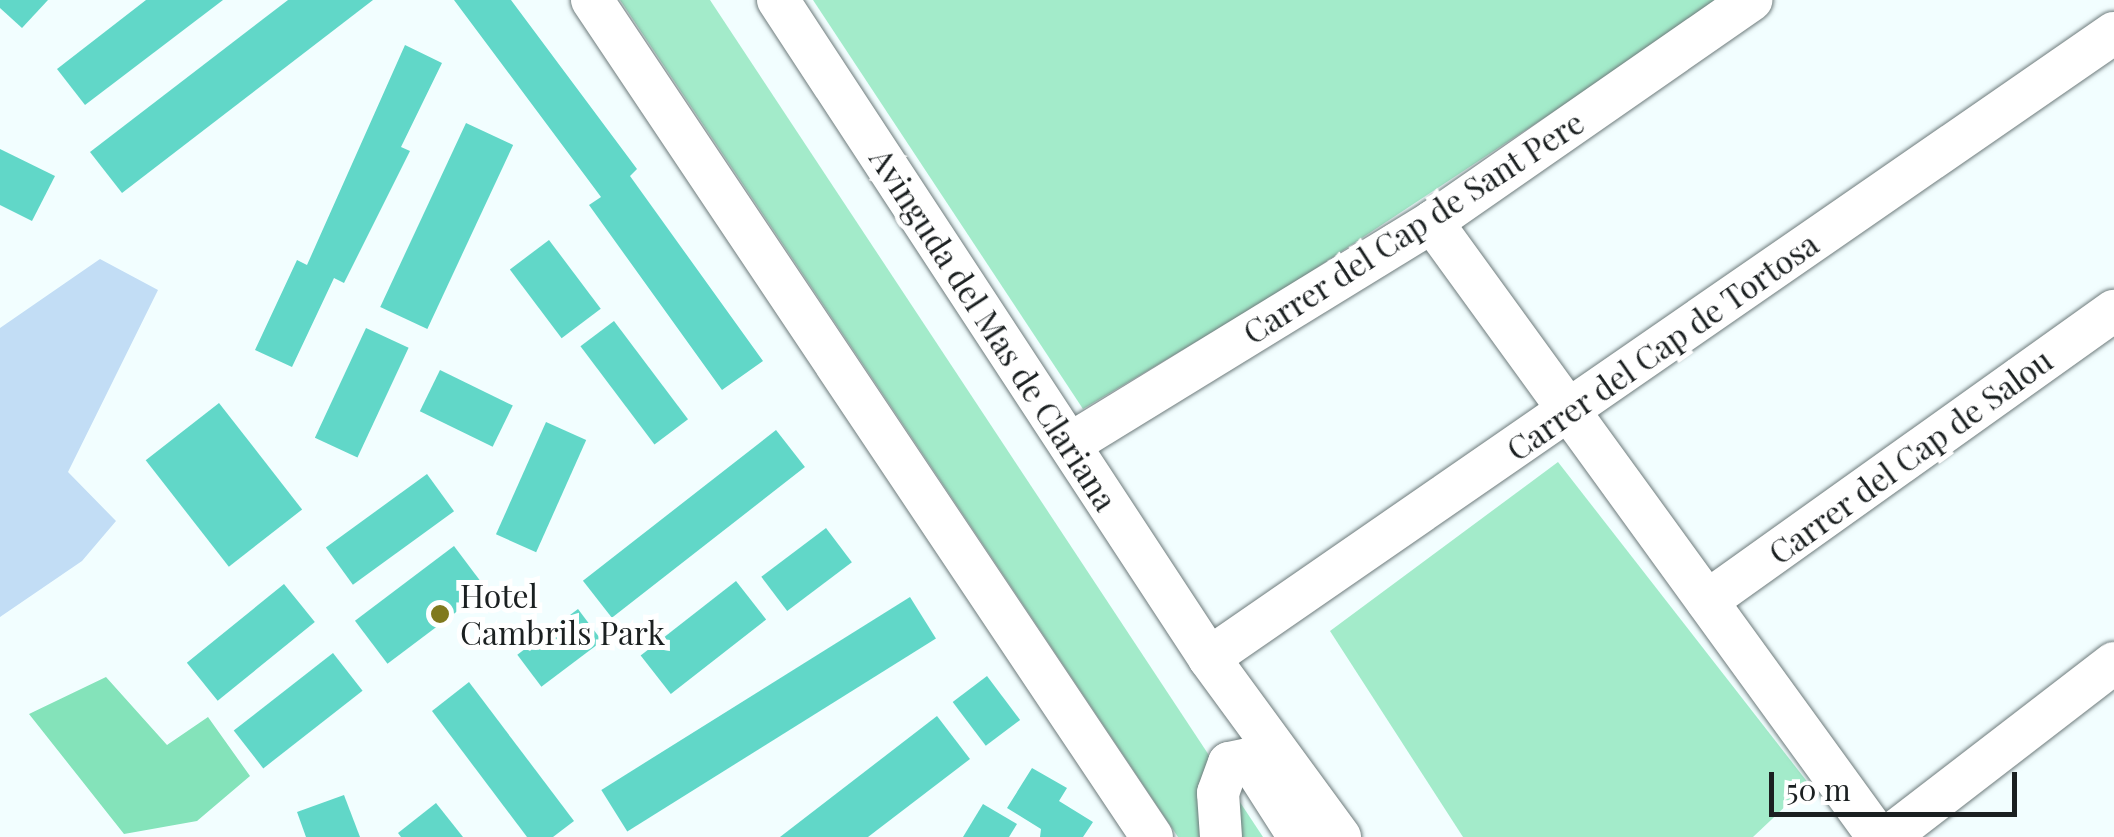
<!DOCTYPE html>
<style>
body{margin:0}
#map{position:relative;width:2114px;height:837px;overflow:hidden;background:#f2feff;font-family:"Playfair Display",serif}
div>[style]{position:absolute}
.green>*{inset:0;background:#a3ebca}
.forest>*{inset:0;background:#84e3ba}
.water>*{inset:0;background:#c2ddf5}
.building>*{inset:0;background:#61d7c8;transform-origin:0 0}
.roads{filter:drop-shadow(0 0 2px #6e7b7c) drop-shadow(0 0 2px #6e7b7c)}
.minor>*{height:42px;margin:-21px;padding:0 21px;transform-origin:21px;border-radius:21px;background:#fff}
.dots>*{width:28px;height:28px;translate:-50% -50%;box-sizing:border-box;border:5px solid #fff;border-radius:50%}
span{translate:-50% -50%;white-space:nowrap;text-align:center;line-height:1.15;-webkit-text-stroke:10px #fff;paint-order:stroke}
.street-label{font-size:32px;color:#1b2021}
.poi-label{font-size:32px;color:#1b2021}
.left{translate:0 -50%;text-align:left}
.scale{position:absolute;left:1769px;top:772px;width:248px;height:45px;box-sizing:border-box;border:5px solid #1b2021;border-top:0;padding-left:12px;font-size:30px;line-height:35px;white-space:nowrap;color:#1b2021;-webkit-text-stroke:8px #fff;paint-order:stroke}
</style>
<div id="map">
<div class="green">
<div style="clip-path:polygon(620px 0,710px 0,1263px 837px,1178px 837px)"></div>
<div style="clip-path:polygon(813px 0,1723px 0,1280px 292px,1083px 409px)"></div>
<div style="clip-path:polygon(1558px 462px,1809px 784px,1753px 837px,1463px 837px,1330px 631px)"></div>
</div>
<div class="forest">
<div style="clip-path:polygon(106px 677px,167px 745px,208px 717px,250px 776px,197px 821px,124px 834px,29px 714px)"></div>
</div>
<div class="water">
<div style="clip-path:polygon(100px 259px,158px 290px,68px 472px,116px 521px,82px 561px,0 617px,0 328px)"></div>
</div>
<div class="building">
<div style="clip-path:polygon(0 0,48px 0,22px 28px,0 8px)"></div>
<div style="clip-path:polygon(146px 0,223px 0,85px 105px,57px 69px)"></div>
<div style="clip-path:polygon(288px 0,373px 0,122px 193px,90px 152px)"></div>
<div style="clip-path:polygon(454px 0,511px 0,637px 169px,630px 176px,763px 361px,722px 390px,589px 205px,601px 197px)"></div>
<div style="clip-path:polygon(405px 45px,442px 63px,401px 147px,410px 151px,344px 283px,334px 278px,292px 367px,255px 350px,297px 260px,307px 265px)"></div>
<div style="left:466px;top:123px;width:52px;height:203px;rotate:25deg"></div>
<div style="clip-path:polygon(0 149px,55px 176px,32px 221px,0 205px)"></div>
<div style="left:549px;top:240px;width:86px;height:49px;rotate:53deg"></div>
<div style="left:614px;top:321px;width:123px;height:42px;rotate:53deg"></div>
<div style="left:366px;top:328px;width:47px;height:121px;rotate:25deg"></div>
<div style="left:440px;top:370px;width:81px;height:46px;rotate:26deg"></div>
<div style="left:219px;top:403px;width:135px;height:93px;rotate:52deg"></div>
<div style="left:546px;top:422px;width:44px;height:123px;rotate:24deg"></div>
<div style="left:776px;top:430px;width:47px;height:245px;rotate:52deg"></div>
<div style="left:427px;top:474px;width:46px;height:125px;rotate:54deg"></div>
<div style="left:826px;top:528px;width:43px;height:81px;rotate:53deg"></div>
<div style="left:454px;top:546px;width:54px;height:124px;rotate:53deg"></div>
<div style="left:736px;top:581px;width:49px;height:121px;rotate:52deg"></div>
<div style="left:284px;top:584px;width:49px;height:125px;rotate:51deg"></div>
<div style="left:910px;top:597px;width:49px;height:364px;rotate:58deg"></div>
<div style="left:578px;top:609px;width:40px;height:76px;rotate:53deg"></div>
<div style="left:333px;top:653px;width:48px;height:126px;rotate:52deg"></div>
<div style="left:987px;top:676px;width:55px;height:43px;rotate:53deg"></div>
<div style="clip-path:polygon(469px 682px,574px 821px,553px 837px,527px 837px,432px 711px)"></div>
<div style="clip-path:polygon(937px 716px,970px 759px,868px 837px,780px 837px)"></div>
<div style="clip-path:polygon(1032px 768px,1067px 788px,1059px 801px,1093px 822px,1083px 837px,1040px 837px,1041px 829px,1007px 808px)"></div>
<div style="clip-path:polygon(344px 795px,360px 837px,306px 837px,297px 812px)"></div>
<div style="clip-path:polygon(436px 803px,463px 837px,401px 837px,398px 833px)"></div>
<div style="clip-path:polygon(983px 804px,1017px 824px,1009px 837px,963px 837px)"></div>
</div>
<div class="roads">
<div class="minor">
<div style="left:592px;top:0;width:1007px;rotate:56.22deg"></div>
<div style="left:778px;top:0;width:787px;rotate:56.77deg"></div>
<div style="left:1209px;top:658px;width:222px;rotate:53.8deg"></div>
<div style="left:1432px;top:222px;width:760px;rotate:54.05deg"></div>
<div style="left:1070px;top:444px;width:425px;rotate:-31.5deg"></div>
<div style="left:1432px;top:222px;width:389px;rotate:-34.8deg"></div>
<div style="left:1707px;top:601px;width:500px;rotate:-35.5deg"></div>
<div style="left:1209px;top:658px;width:1100px;rotate:-34.63deg"></div>
<div style="left:1258px;top:773px;width:76px;rotate:57.4deg"></div>
<div style="left:1221px;top:837px;width:44px;rotate:-93.9deg"></div>
<div style="left:1218px;top:793px;width:32px;rotate:-70deg"></div>
<div style="left:1229px;top:763px;width:34px;rotate:-12deg"></div>
<div style="left:1262px;top:756px;width:42px;rotate:56.7deg"></div>
<div style="left:1888px;top:837px;width:285px;rotate:-37.6deg"></div>
</div>
</div>
<div class="dots">
<div style="left:440px;top:614px;background:#80791e"></div>
</div>
<div class="street-label">
<span style="left:1413px;top:227px;rotate:-33deg">Carrer del Cap de Sant Pere</span>
<span style="left:994px;top:329px;rotate:57deg">Avinguda del Mas de Clariana</span>
<span style="left:1662px;top:346px;rotate:-35deg">Carrer del Cap de Tortosa</span>
<span style="left:1910px;top:456px;rotate:-36deg">Carrer del Cap de Salou</span>
</div>
<div class="poi-label">
<span class="left" style="left:460px;top:614px">Hotel<br>Cambrils Park</span>
</div>
<div class="scale">50 m</div>
</div>
